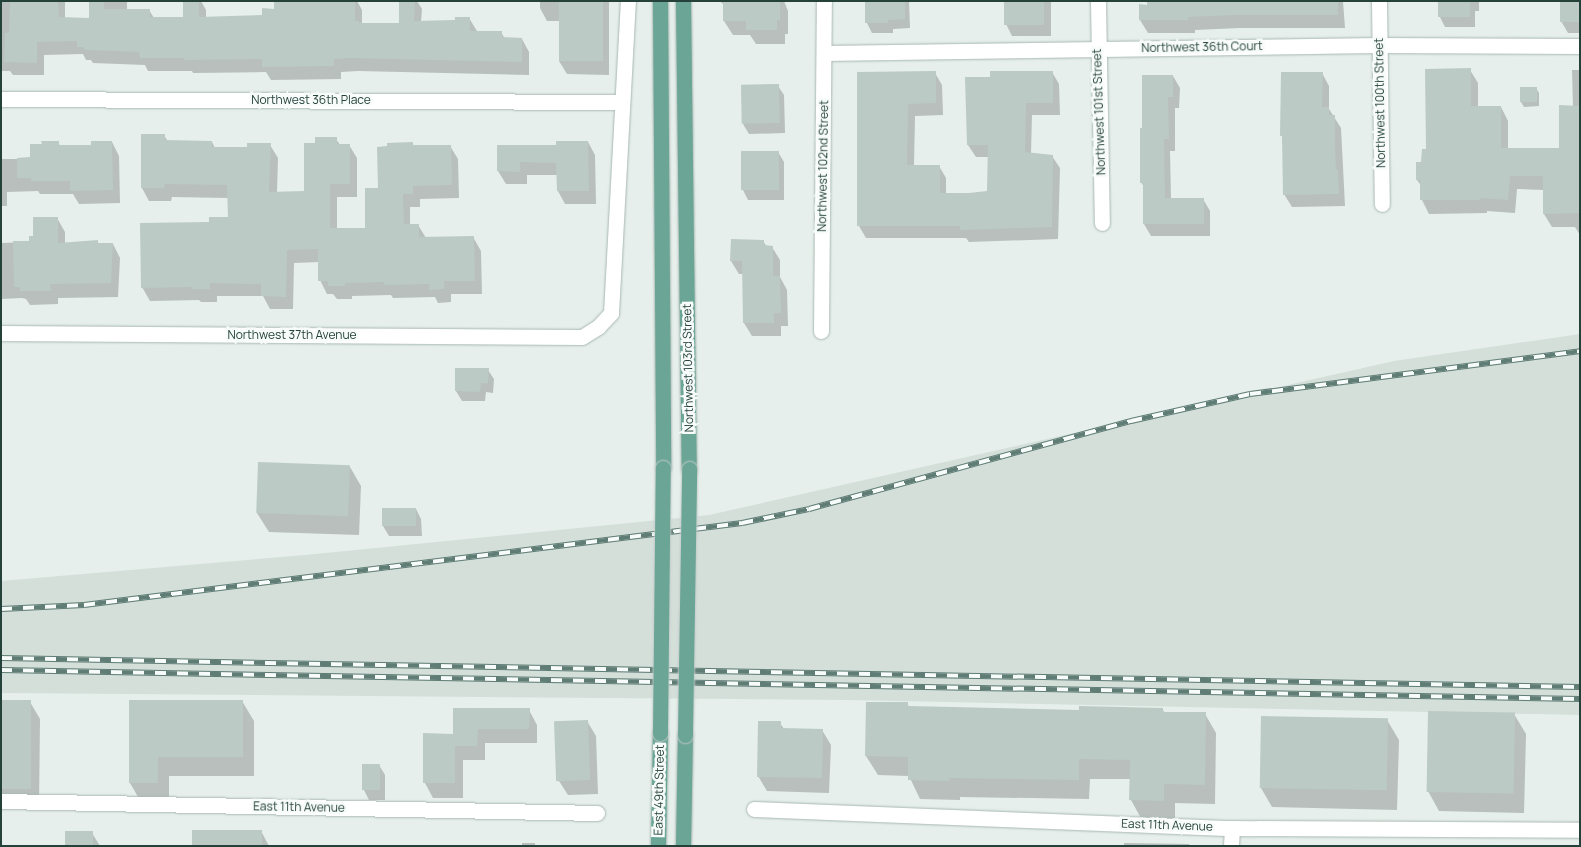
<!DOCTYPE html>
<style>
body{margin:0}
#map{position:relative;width:1581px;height:847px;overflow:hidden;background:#e6efeb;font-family:Manrope,sans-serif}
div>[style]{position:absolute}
.built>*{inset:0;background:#d4dfda}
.shadow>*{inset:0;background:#0003;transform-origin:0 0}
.building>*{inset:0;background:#bbcac4;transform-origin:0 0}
.roads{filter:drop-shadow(0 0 1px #a8b8b2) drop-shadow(0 0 1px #a8b8b2)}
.minor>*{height:15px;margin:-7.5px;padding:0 7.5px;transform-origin:7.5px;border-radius:7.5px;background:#fff}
.primary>*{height:15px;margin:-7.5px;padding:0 7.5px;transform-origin:7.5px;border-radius:7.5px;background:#6aa596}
.rail>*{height:5.5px;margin-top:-2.75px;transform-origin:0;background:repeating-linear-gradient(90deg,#f7fbf9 0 11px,#5f7d75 0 22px);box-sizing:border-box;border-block:1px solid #5f7d75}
.bridges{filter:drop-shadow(0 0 1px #c2cac8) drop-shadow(0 0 1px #c2cac8)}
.primary-bridge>*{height:15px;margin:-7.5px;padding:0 7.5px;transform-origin:7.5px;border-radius:7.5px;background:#6aa596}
span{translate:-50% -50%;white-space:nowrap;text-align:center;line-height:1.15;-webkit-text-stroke:5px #f7fbf9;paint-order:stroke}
.street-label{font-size:12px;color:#24423a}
.frame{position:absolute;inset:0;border:2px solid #24423a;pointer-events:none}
</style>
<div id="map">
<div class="built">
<div style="clip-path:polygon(1580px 334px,1580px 715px,848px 700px,1px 693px,1px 581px,305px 555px,709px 515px,1394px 361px)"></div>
</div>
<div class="shadow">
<div style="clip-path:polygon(1px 1px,65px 1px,65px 19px,91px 19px,91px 1px,127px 1px,127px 10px,149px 10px,154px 18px,185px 18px,184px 1px,201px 1px,206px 10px,206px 18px,263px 17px,276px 10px,276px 1px,357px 1px,362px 10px,362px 24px,400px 24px,401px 1px,417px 1px,422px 9px,421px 22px,456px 21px,469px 18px,477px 31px,501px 32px,505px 39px,522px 39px,529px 52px,529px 75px,358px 71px,341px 72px,341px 79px,271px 80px,266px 72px,193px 73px,192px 71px,148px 71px,145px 65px,93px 63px,91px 60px,86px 60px,83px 54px,44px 55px,44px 75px,13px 75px,10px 71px,1px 71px)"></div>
<div style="clip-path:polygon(540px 1px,609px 1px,609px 75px,567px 74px,559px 61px,560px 21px,547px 21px,540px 8px)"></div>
<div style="clip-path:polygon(720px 1px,784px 1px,788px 11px,788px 34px,785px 34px,785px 44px,756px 44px,750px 35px,733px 35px,724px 21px,724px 5px)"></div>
<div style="clip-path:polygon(867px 1px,909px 1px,910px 28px,893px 29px,893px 33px,872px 33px,867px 23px)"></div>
<div style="clip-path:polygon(1005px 1px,1051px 1px,1051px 36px,1012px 36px,1006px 24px)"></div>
<div style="clip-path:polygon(1148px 1px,1343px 1px,1345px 28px,1240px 28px,1195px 30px,1195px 33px,1148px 33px,1140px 20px,1148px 6px)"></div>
<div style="clip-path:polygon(1439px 1px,1479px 1px,1479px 11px,1475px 11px,1475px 27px,1445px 27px,1440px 17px)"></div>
<div style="clip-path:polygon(1580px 1px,1580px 33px,1568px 33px,1561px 21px)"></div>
<div style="clip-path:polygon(1470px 70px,1478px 83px,1478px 107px,1501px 107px,1508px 121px,1508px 149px,1560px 149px,1573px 107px,1572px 70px,1580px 70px,1580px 235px,1575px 227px,1552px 227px,1544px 214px,1544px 190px,1517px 189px,1515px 213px,1487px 211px,1487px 213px,1429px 214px,1422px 200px,1422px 187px,1417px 180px,1427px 150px)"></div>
<div style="clip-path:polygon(1052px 72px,1059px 84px,1060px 115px,1032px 115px,1031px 154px,1052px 156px,1060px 168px,1058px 239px,969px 242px,966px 238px,866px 238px,859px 226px,858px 73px,935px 73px,942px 85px,943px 115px,915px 116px,914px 166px,939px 166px,946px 178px,946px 194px,969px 194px,989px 192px,989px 157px,976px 157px,968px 145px)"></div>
<div style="clip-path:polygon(1322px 73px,1329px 86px,1329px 109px,1341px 128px,1345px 206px,1292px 207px,1284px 194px,1284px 139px,1281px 135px)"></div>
<div style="clip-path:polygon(1173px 76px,1180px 88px,1179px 108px,1175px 108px,1175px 151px,1170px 151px,1171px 199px,1203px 199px,1210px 211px,1210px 236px,1151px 236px,1144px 224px,1144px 187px,1141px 182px,1144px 129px)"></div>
<div style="clip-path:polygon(778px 86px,784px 95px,785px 133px,749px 134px,743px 124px)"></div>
<div style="clip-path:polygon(1536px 88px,1539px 93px,1539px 106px,1524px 107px,1521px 102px)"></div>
<div style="clip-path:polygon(164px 135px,168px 142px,212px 142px,215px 148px,248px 149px,270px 145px,278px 158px,277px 193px,305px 192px,316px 144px,336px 139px,340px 145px,349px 145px,357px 158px,357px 197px,337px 197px,337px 230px,366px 229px,379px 189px,413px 146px,450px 146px,458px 159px,459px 198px,420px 199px,420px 207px,410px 207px,410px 225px,418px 225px,426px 238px,473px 237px,481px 251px,482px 294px,451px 294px,451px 302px,438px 303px,435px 297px,393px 298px,391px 295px,352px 296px,352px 299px,337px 299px,333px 294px,327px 294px,320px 280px,319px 262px,294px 263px,293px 309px,270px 309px,263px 296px,217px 296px,217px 302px,201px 302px,199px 300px,150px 301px,142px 287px,210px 223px,229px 218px,229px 198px,172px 197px,171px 201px,149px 201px,142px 188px)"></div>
<div style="clip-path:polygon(58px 142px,60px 146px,93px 146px,112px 142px,119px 156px,120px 203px,79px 204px,73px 194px,40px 194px,38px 191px,7px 192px,7px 206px,1px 206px,1px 159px,31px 159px,43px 145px)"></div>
<div style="clip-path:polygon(588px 142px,595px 155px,596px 204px,565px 204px,558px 191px,558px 175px,527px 175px,527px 184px,506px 184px,498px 171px,558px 146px)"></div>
<div style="clip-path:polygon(778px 152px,784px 162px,784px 200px,748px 200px,743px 190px)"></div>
<div style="clip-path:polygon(57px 218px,65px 232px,65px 244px,97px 241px,99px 244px,113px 244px,120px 258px,118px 297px,58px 298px,58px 304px,30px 305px,26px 299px,22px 298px,1px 299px,1px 243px,30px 242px)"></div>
<div style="clip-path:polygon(763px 241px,767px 247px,772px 247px,780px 260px,780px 277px,787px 290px,788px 326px,781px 326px,781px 336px,752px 336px,744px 323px,744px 274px,739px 274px,731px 261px)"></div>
<div style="clip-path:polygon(488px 370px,494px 379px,493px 393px,486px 392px,485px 401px,462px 401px,456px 391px)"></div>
<div style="clip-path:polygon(350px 467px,361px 486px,359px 535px,269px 532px,257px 513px)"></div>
<div style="clip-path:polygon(383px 509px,416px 509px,421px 519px,422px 536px,389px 536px,383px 526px)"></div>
<div style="clip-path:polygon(1px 701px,30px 702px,40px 719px,39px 807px,1px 806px)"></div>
<div style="clip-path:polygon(242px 701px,254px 721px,254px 776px,169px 776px,169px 802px,141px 802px,130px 783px,130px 702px)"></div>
<div style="clip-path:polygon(907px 704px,910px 708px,1080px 711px,1162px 709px,1165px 713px,1205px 714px,1216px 733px,1215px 804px,1175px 803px,1175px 820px,1142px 820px,1131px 800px,1131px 779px,1090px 779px,1089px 799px,960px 797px,960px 800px,920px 799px,909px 776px,878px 775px,866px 756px)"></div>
<div style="clip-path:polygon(529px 710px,537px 725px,537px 743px,485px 743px,485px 760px,463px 760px,463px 798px,433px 798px,425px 783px,455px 735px)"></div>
<div style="clip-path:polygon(1514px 714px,1526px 734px,1524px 813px,1439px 811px,1428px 791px)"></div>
<div style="clip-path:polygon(1387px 720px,1399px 740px,1397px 810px,1272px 807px,1261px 788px)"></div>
<div style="clip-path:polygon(587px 721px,596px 736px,598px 794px,568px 795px,559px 781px,555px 722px)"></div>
<div style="clip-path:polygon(780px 723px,784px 729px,822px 730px,831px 745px,829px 793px,767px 791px,758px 776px)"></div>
<div style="clip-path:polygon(379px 765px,385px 775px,385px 800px,369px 800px,364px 790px)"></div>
<div style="clip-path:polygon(261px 831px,269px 846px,193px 846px)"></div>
<div style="clip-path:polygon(92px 833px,100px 846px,66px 846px)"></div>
<div style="left:522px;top:843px;width:13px;height:3px"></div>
<div style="clip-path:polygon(1124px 843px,1189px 844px,1190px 846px,1124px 846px)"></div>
</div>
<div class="building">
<div style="clip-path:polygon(10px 1px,58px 1px,59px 17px,89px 18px,89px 1px,104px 1px,104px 9px,150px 9px,150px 17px,183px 17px,183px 1px,199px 1px,199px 17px,262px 15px,262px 8px,274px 9px,274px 1px,355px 1px,355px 21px,359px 21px,359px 23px,399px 23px,399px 1px,415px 1px,414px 21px,455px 20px,455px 17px,470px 17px,470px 31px,502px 31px,502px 37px,522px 38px,522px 62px,350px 58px,334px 59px,334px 66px,262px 67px,262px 59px,184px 60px,184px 58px,140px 58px,139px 52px,85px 50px,84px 47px,77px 47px,77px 41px,37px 42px,37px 63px,4px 62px,5px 33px,9px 33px)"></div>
<div style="left:559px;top:1px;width:44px;height:60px"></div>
<div style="clip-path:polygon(723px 1px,780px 1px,780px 20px,777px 20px,777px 30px,746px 30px,746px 21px,723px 21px)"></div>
<div style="clip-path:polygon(865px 1px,905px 1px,905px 19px,888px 20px,888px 23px,865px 23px)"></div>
<div style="left:1004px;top:1px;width:40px;height:24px"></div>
<div style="clip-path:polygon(1147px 1px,1338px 1px,1338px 15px,1232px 15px,1188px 17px,1188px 20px,1139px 20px,1139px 4px,1147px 5px)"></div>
<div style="left:1438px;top:1px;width:32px;height:16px"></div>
<div style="left:1560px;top:1px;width:20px;height:21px"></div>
<div style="clip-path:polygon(1471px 68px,1471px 106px,1501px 106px,1501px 148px,1559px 148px,1559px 105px,1580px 106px,1580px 213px,1543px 214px,1543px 176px,1510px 176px,1508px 200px,1480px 198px,1480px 200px,1420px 200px,1420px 180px,1416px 180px,1416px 162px,1421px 162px,1422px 149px,1426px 149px,1425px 69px)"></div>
<div style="clip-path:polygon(936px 71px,936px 103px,908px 104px,907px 165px,940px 165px,940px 193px,969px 193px,987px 191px,988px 145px,967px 145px,965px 77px,990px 77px,990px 71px,1053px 71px,1053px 103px,1026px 103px,1025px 152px,1053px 155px,1052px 227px,960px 230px,960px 226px,857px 226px,857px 72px)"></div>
<div style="clip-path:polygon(1281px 72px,1323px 72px,1322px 107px,1329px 107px,1329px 115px,1335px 115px,1335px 148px,1336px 169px,1338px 170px,1339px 194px,1283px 195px,1282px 136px,1280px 136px)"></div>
<div style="clip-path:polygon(1142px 75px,1173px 75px,1173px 97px,1168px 97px,1169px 139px,1164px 139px,1165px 198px,1204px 198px,1204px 224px,1143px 224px,1143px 183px,1140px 183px,1140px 128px,1142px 128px)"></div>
<div style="left:779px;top:84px;width:39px;height:38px;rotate:89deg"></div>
<div style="left:1537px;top:87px;width:15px;height:17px;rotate:90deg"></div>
<div style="clip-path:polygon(141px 134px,165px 134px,165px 140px,212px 141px,212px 147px,247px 147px,247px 143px,271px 143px,269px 192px,304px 191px,304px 143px,315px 143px,315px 137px,337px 137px,337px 144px,350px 144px,350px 184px,330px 184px,330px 228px,365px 228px,365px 188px,378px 188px,377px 147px,387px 146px,387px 143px,413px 142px,413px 145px,451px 145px,452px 185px,413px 186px,413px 194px,403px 194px,404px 224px,419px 224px,419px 237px,474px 236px,475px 281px,444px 281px,444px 289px,429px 290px,429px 284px,384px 285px,384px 282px,345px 283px,345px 286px,328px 286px,328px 281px,318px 281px,318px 249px,287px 250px,286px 297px,261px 296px,261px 284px,210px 283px,210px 289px,192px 289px,192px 287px,141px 288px,140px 223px,209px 222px,209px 217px,228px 217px,227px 185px,165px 184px,164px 188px,141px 188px)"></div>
<div style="clip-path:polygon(41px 141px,59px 141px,59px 145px,91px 145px,91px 141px,112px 141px,113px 190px,70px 191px,70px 181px,31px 181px,31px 178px,17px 178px,17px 158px,30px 157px,30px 144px,42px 144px)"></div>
<div style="clip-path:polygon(556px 141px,588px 141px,589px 191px,557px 191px,556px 163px,520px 162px,520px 172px,497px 171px,497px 145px,556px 145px)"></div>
<div style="left:779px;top:151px;width:39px;height:38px;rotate:90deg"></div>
<div style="clip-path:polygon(33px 217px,58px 217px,58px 243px,98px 240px,98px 243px,113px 243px,111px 283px,50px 284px,51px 291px,20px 291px,20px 287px,14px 287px,13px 241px,29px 241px,29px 236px,33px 236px)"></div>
<div style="clip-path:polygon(731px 239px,764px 240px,764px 245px,773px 246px,773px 276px,780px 276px,781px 313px,774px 313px,774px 323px,743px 323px,742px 261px,730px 261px)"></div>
<div style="clip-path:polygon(455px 368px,489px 368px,488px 383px,481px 383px,480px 392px,455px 391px)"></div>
<div style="left:258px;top:462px;width:92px;height:51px;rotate:2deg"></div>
<div style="left:382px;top:508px;width:34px;height:18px"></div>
<div style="left:1px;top:700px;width:30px;height:89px"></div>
<div style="clip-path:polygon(129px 700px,243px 700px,243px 757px,158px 757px,158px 783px,129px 783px)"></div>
<div style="clip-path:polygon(866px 702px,908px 702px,908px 706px,1079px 710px,1079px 706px,1163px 708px,1163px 712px,1206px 712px,1205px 785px,1164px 784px,1164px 801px,1129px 800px,1130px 760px,1079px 759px,1079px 780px,949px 778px,949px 781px,908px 780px,908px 757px,865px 756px)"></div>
<div style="clip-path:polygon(453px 708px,530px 708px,529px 729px,478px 729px,477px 746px,455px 746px,455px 783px,423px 783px,423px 733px,453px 734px)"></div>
<div style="left:1428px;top:711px;width:87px;height:81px;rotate:1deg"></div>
<div style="left:1261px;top:716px;width:127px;height:72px;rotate:1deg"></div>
<div style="left:588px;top:720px;width:60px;height:34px;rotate:88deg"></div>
<div style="clip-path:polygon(758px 721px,781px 721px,781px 728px,823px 729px,822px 778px,757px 777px)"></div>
<div style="left:362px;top:764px;width:18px;height:26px"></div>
<div style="left:192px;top:830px;width:70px;height:16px"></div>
<div style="left:93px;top:831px;width:15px;height:28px;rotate:90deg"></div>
</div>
<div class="roads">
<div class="minor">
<div style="left:1098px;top:1px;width:222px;rotate:89deg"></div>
<div style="left:1379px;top:1px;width:203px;rotate:89.2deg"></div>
<div style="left:824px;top:53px;width:555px;rotate:-0.83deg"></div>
<div style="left:1379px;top:45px;width:201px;rotate:0.3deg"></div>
<div style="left:1px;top:99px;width:620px;rotate:0.28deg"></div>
<div style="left:821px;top:331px;width:330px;rotate:-89.5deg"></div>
<div style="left:1px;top:333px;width:581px;rotate:0.39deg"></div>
<div style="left:582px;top:337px;width:19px;rotate:-32deg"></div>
<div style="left:598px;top:327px;width:19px;rotate:-47deg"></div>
<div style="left:611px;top:313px;width:312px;rotate:-86.9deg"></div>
<div style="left:1px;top:801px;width:596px;rotate:1.15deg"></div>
<div style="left:754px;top:809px;width:478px;rotate:2.3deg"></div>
<div style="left:1232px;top:828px;width:348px;rotate:0.3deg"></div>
<div style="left:1231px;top:846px;width:18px;rotate:-87deg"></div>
</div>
<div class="primary">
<div style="left:660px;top:1px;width:467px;rotate:89.6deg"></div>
<div style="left:683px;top:1px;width:468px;rotate:89.3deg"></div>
<div style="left:658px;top:846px;width:113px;rotate:-89deg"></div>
<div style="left:683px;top:846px;width:111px;rotate:-89deg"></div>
</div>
</div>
<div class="rail">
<div style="left:1px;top:609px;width:83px;rotate:-2.8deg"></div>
<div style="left:84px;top:605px;width:663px;rotate:-7.1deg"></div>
<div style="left:742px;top:523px;width:68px;rotate:-11.8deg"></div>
<div style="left:809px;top:509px;width:334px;rotate:-15.3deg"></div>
<div style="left:1131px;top:421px;width:122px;rotate:-12.8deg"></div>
<div style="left:1250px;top:394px;width:333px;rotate:-7.4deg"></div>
<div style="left:1px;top:658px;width:1579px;rotate:1.05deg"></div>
<div style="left:1px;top:670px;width:1579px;rotate:1.05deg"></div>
</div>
<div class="bridges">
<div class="primary-bridge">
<div style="left:660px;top:733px;width:265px;rotate:-89.4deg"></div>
<div style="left:685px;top:735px;width:266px;rotate:-89.1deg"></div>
</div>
</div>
<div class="street-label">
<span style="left:1202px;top:47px;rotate:-1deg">Northwest 36th Court</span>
<span style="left:311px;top:100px">Northwest 36th Place</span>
<span style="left:1380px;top:103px;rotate:-91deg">Northwest 100th Street</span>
<span style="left:1099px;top:112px;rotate:-92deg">Northwest 101st Street</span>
<span style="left:823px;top:166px;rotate:-89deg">Northwest 102nd Street</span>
<span style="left:292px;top:335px">Northwest 37th Avenue</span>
<span style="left:688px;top:368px;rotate:-91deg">Northwest 103rd Street</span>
<span style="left:659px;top:790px;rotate:-89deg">East 49th Street</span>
<span style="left:299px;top:807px;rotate:1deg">East 11th Avenue</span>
<span style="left:1167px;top:825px;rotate:2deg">East 11th Avenue</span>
</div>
<div class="frame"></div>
</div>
